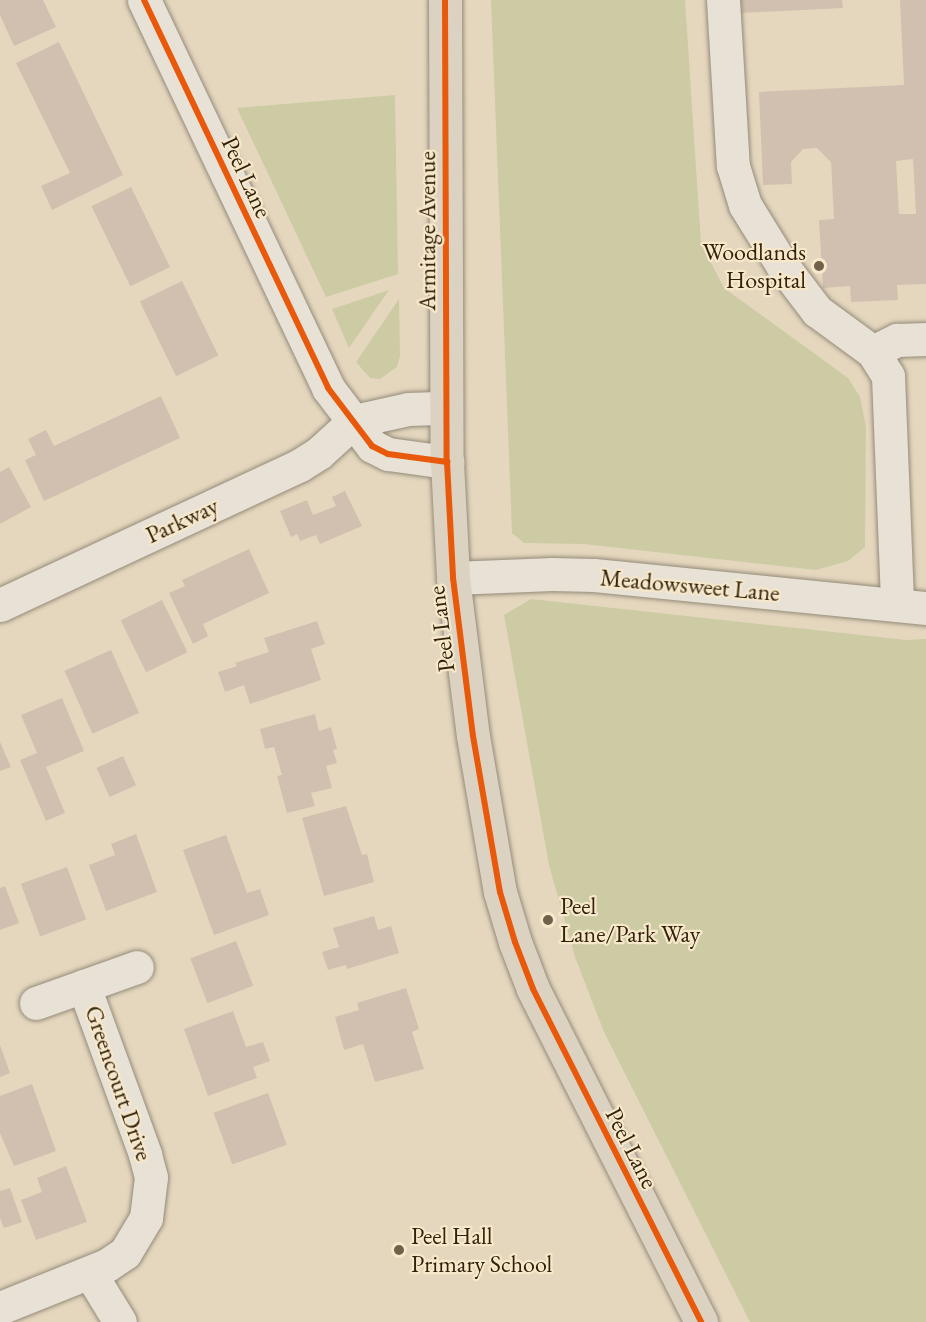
<!DOCTYPE html>
<style>
body{margin:0}
#map{position:relative;width:926px;height:1322px;overflow:hidden;background:#e5d7be;font-family:"EB Garamond",serif}
div>[style]{position:absolute}
.green>*{inset:0;background:#cccba4}
.building>*{inset:0;background:#d1c0af;transform-origin:0 0}
.roads{filter:drop-shadow(0 0 2px #948b7a) drop-shadow(0 0 2px #948b7a)}
.minor>*{height:33px;margin:-16.5px;padding:0 16.5px;transform-origin:16.5px;border-radius:16.5px;background:#e8e1d5}
.major>*{height:33px;margin:-16.5px;padding:0 16.5px;transform-origin:16.5px;border-radius:16.5px;background:#dcd2c1}
.cycleway>*{height:6px;margin:-3px;padding:0 3px;transform-origin:3px;border-radius:3px;background:#e8590c}
.dots>*{width:16px;height:16px;translate:-50% -50%;box-sizing:border-box;border:3px solid #f8e8ca;border-radius:50%}
span{translate:-50% -50%;white-space:nowrap;text-align:center;line-height:1.15;-webkit-text-stroke:4.5px #f8e8ca;paint-order:stroke}
.street-label{font-size:24px;color:#30210c}
.poi-label{font-size:24px;color:#30210c}
.right{translate:-100% -50%;text-align:right}
.left{translate:0 -50%;text-align:left}
</style>
<div id="map">
<div class="green">
<div style="clip-path:polygon(491px 0,685px 0,701px 243px,724px 288px,848px 378px,860px 397px,866px 426px,865px 547px,848px 561px,816px 570px,584px 544px,524px 543px,512px 533px)"></div>
<div style="clip-path:polygon(395px 95px,398px 274px,326px 297px,237px 108px)"></div>
<div style="clip-path:polygon(389px 290px,349px 348px,332px 309px)"></div>
<div style="clip-path:polygon(399px 299px,400px 356px,397px 367px,380px 379px,370px 378px,356px 362px)"></div>
<div style="clip-path:polygon(531px 599px,907px 640px,926px 639px,926px 1322px,750px 1322px,604px 1032px,575px 957px,549px 865px,504px 615px)"></div>
</div>
<div class="building">
<div style="clip-path:polygon(0 0,43px 0,56px 27px,14px 46px,0 15px)"></div>
<div style="clip-path:polygon(740px 0,842px 0,843px 8px,741px 13px)"></div>
<div style="clip-path:polygon(evenodd,900px 0,926px 0,926px 284px,897px 285px,898px 300px,851px 302px,850px 286px,823px 288px,819px 220px,834px 219px,831px 162px,817px 148px,803px 149px,791px 162px,792px 184px,763px 185px,759px 92px,904px 85px,900px 0,913px 159px,916px 214px,899px 214px,896px 161px,913px 159px)"></div>
<div style="clip-path:polygon(59px 42px,123px 175px,52px 210px,41px 186px,70px 173px,16px 63px)"></div>
<div style="left:131px;top:187px;width:89px;height:44px;rotate:64deg"></div>
<div style="left:182px;top:281px;width:83px;height:47px;rotate:64deg"></div>
<div style="clip-path:polygon(161px 396px,180px 438px,44px 501px,25px 460px,36px 455px,28px 439px,46px 430px,54px 446px)"></div>
<div style="clip-path:polygon(9px 467px,31px 507px,0 524px,0 472px)"></div>
<div style="clip-path:polygon(345px 491px,362px 526px,320px 544px,316px 535px,300px 541px,297px 534px,291px 537px,280px 511px,307px 500px,313px 515px,336px 506px,332px 497px)"></div>
<div style="clip-path:polygon(249px 549px,269px 593px,203px 624px,208px 636px,193px 644px,169px 593px,185px 586px,182px 580px)"></div>
<div style="left:162px;top:600px;width:58px;height:46px;rotate:64deg"></div>
<div style="clip-path:polygon(317px 621px,325px 644px,311px 649px,321px 680px,250px 704px,244px 685px,225px 692px,218px 672px,237px 666px,235px 663px,269px 652px,264px 638px)"></div>
<div style="left:111px;top:650px;width:69px;height:51px;rotate:66deg"></div>
<div style="clip-path:polygon(62px 698px,84px 751px,46px 767px,65px 813px,46px 821px,20px 760px,37px 753px,21px 715px)"></div>
<div style="clip-path:polygon(315px 714px,319px 731px,331px 727px,337px 749px,333px 750px,337px 763px,326px 766px,332px 788px,311px 793px,315px 806px,287px 813px,277px 776px,282px 775px,274px 747px,265px 749px,260px 729px)"></div>
<div style="clip-path:polygon(0 742px,11px 767px,0 771px)"></div>
<div style="left:123px;top:756px;width:32px;height:29px;rotate:66deg"></div>
<div style="clip-path:polygon(346px 806px,362px 855px,367px 854px,374px 882px,324px 896px,302px 818px)"></div>
<div style="clip-path:polygon(136px 834px,157px 892px,106px 911px,89px 865px,115px 855px,111px 844px)"></div>
<div style="clip-path:polygon(226px 835px,247px 893px,260px 889px,269px 915px,214px 935px,183px 850px)"></div>
<div style="left:67px;top:867px;width:56px;height:49px;rotate:70deg"></div>
<div style="clip-path:polygon(5px 886px,19px 923px,0 930px,0 888px)"></div>
<div style="clip-path:polygon(374px 916px,378px 930px,391px 926px,399px 953px,347px 969px,346px 965px,328px 970px,322px 952px,339px 947px,333px 928px)"></div>
<div style="left:236px;top:941px;width:48px;height:49px;rotate:69deg"></div>
<div style="clip-path:polygon(406px 988px,419px 1029px,412px 1032px,424px 1069px,375px 1082px,363px 1044px,344px 1050px,335px 1017px,359px 1010px,357px 1003px)"></div>
<div style="clip-path:polygon(233px 1011px,246px 1047px,263px 1042px,270px 1061px,253px 1067px,257px 1078px,208px 1096px,184px 1029px)"></div>
<div style="clip-path:polygon(0 1045px,10px 1073px,0 1077px)"></div>
<div style="clip-path:polygon(32px 1084px,56px 1151px,14px 1166px,0 1133px,0 1096px)"></div>
<div style="left:268px;top:1093px;width:55px;height:58px;rotate:70deg"></div>
<div style="clip-path:polygon(66px 1166px,87px 1222px,36px 1240px,21px 1200px,42px 1192px,37px 1178px)"></div>
<div style="clip-path:polygon(10px 1188px,22px 1222px,4px 1228px,0 1218px,0 1191px)"></div>
</div>
<div class="roads">
<div class="minor">
<div style="left:144px;top:0;width:429px;rotate:64.6deg"></div>
<div style="left:328px;top:388px;width:73px;rotate:52.8deg"></div>
<div style="left:372px;top:446px;width:18px;rotate:27deg"></div>
<div style="left:388px;top:454px;width:60px;rotate:7.7deg"></div>
<div style="left:723px;top:0;width:166px;rotate:86.6deg"></div>
<div style="left:733px;top:166px;width:41px;rotate:72.9deg"></div>
<div style="left:745px;top:205px;width:70px;rotate:58.3deg"></div>
<div style="left:782px;top:265px;width:58px;rotate:52.7deg"></div>
<div style="left:817px;top:311px;width:69px;rotate:36.2deg"></div>
<div style="left:873px;top:352px;width:28px;rotate:58deg"></div>
<div style="left:888px;top:376px;width:229px;rotate:87.7deg"></div>
<div style="left:873px;top:352px;width:27px;rotate:-27deg"></div>
<div style="left:897px;top:340px;width:29px;rotate:-2deg"></div>
<div style="left:453px;top:578px;width:99px;rotate:-2.3deg"></div>
<div style="left:552px;top:574px;width:42px;rotate:1.4deg"></div>
<div style="left:594px;top:575px;width:334px;rotate:5.7deg"></div>
<div style="left:0;top:605px;width:331px;rotate:-25deg"></div>
<div style="left:300px;top:465px;width:22px;rotate:-32deg"></div>
<div style="left:319px;top:453px;width:47px;rotate:-42.4deg"></div>
<div style="left:354px;top:421px;width:55px;rotate:-12.5deg"></div>
<div style="left:408px;top:409px;width:38px;rotate:-2deg"></div>
<div style="left:36px;top:1003px;width:107px;rotate:-19.6deg"></div>
<div style="left:90px;top:1273px;width:57px;rotate:58.5deg"></div>
<div style="left:0;top:1308px;width:115px;rotate:-21.9deg"></div>
<div style="left:107px;top:1265px;width:22px;rotate:-34deg"></div>
<div style="left:125px;top:1253px;width:41px;rotate:-59deg"></div>
<div style="left:146px;top:1218px;width:41px;rotate:-83deg"></div>
<div style="left:151px;top:1177px;width:24px;rotate:-105deg"></div>
<div style="left:145px;top:1154px;width:179px;rotate:-110deg"></div>
</div>
<div class="major">
<div style="left:445px;top:0;width:462px;rotate:89.8deg"></div>
<div style="left:447px;top:462px;width:116px;rotate:87deg"></div>
<div style="left:453px;top:578px;width:159px;rotate:82.8deg"></div>
<div style="left:473px;top:736px;width:158px;rotate:80.2deg"></div>
<div style="left:500px;top:892px;width:52px;rotate:73.3deg"></div>
<div style="left:515px;top:942px;width:50px;rotate:69deg"></div>
<div style="left:533px;top:989px;width:373px;rotate:63.2deg"></div>
</div>
</div>
<div class="cycleway">
<div style="left:144px;top:0;width:429px;rotate:64.6deg"></div>
<div style="left:328px;top:388px;width:73px;rotate:52.8deg"></div>
<div style="left:372px;top:446px;width:18px;rotate:27deg"></div>
<div style="left:388px;top:454px;width:60px;rotate:7.7deg"></div>
<div style="left:445px;top:0;width:462px;rotate:89.8deg"></div>
<div style="left:447px;top:462px;width:116px;rotate:87deg"></div>
<div style="left:453px;top:578px;width:159px;rotate:82.8deg"></div>
<div style="left:473px;top:736px;width:158px;rotate:80.2deg"></div>
<div style="left:500px;top:892px;width:52px;rotate:73.3deg"></div>
<div style="left:515px;top:942px;width:50px;rotate:69deg"></div>
<div style="left:533px;top:989px;width:373px;rotate:63.2deg"></div>
</div>
<div class="dots">
<div style="left:819px;top:266px;background:#6f614a"></div>
<div style="left:548px;top:920px;background:#6f614a"></div>
<div style="left:399px;top:1250px;background:#6f614a"></div>
</div>
<div class="street-label">
<span style="left:247px;top:177px;rotate:65deg">Peel Lane</span>
<span style="left:427px;top:231px;rotate:-90deg">Armitage Avenue</span>
<span style="left:182px;top:520px;rotate:-25deg">Parkway</span>
<span style="left:690px;top:585px;rotate:5deg">Meadowsweet Lane</span>
<span style="left:441px;top:629px;rotate:-97deg">Peel Lane</span>
<span style="left:119px;top:1083px;rotate:71deg">Greencourt Drive</span>
<span style="left:632px;top:1148px;rotate:63deg">Peel Lane</span>
</div>
<div class="poi-label">
<span class="right" style="left:806px;top:266px">Woodlands<br>Hospital</span>
<span class="left" style="left:560px;top:920px">Peel<br>Lane/Park Way</span>
<span class="left" style="left:411px;top:1250px">Peel Hall<br>Primary School</span>
</div>
</div>
